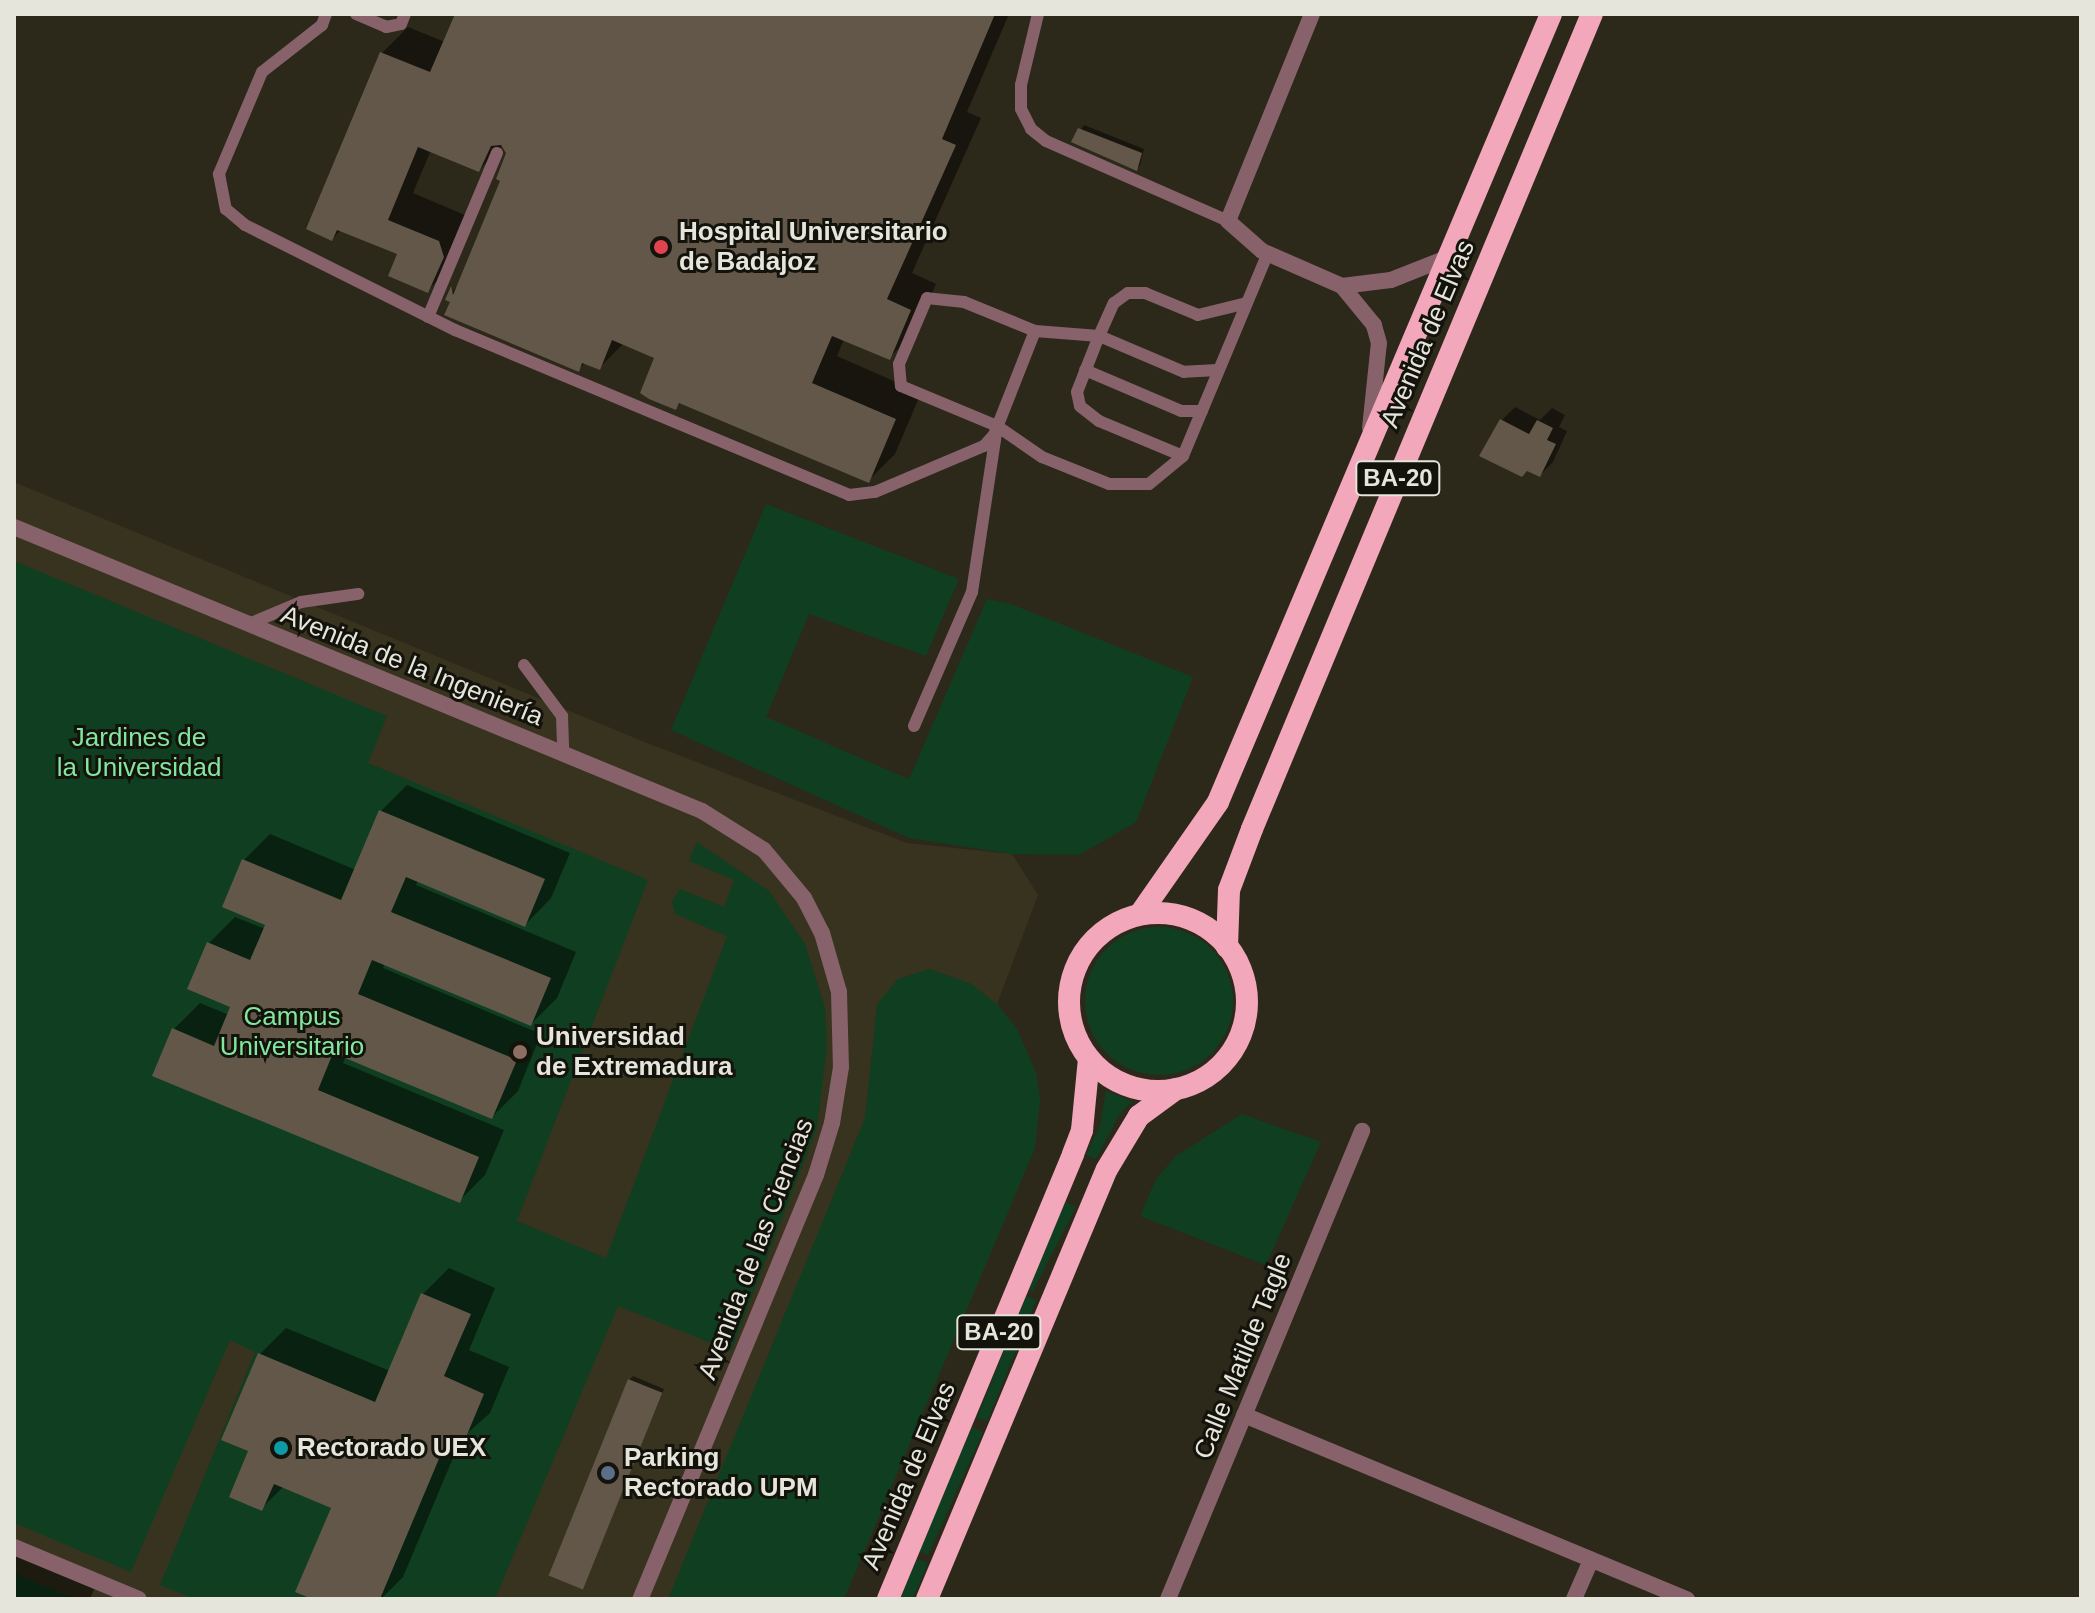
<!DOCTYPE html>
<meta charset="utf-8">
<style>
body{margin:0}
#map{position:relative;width:2095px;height:1613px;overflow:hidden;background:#2c291a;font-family:Helvetica,sans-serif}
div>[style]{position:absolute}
.built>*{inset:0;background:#37331e}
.green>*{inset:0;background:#103e20;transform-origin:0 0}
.round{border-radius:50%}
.shadow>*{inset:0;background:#0007}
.building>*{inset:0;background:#63574a;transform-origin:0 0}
.service>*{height:12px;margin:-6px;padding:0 6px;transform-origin:6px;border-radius:6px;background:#87626b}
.minor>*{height:16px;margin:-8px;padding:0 8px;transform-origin:8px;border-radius:8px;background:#87626b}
.trunk>*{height:22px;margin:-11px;padding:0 11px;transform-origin:11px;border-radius:11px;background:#f2a7ba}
.trunk>.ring{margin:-11px;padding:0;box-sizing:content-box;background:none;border:22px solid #f2a7ba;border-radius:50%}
.dots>*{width:22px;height:22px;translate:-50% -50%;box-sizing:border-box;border:4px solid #13120b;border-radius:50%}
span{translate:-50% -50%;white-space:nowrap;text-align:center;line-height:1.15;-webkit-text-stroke:6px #13120b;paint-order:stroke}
.shield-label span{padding:2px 6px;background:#13120b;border:2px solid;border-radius:6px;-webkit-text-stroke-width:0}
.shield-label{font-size:24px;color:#e6e5db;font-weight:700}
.poi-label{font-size:26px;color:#e6e5db;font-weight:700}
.left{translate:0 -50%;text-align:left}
.street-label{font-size:26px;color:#e6e5db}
.park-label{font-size:26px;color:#81e79f}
.frame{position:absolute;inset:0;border:16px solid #e6e5db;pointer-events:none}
</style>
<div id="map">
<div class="built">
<div style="clip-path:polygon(14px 482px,647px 743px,907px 843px,1012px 854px,1038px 895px,997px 1004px,1018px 1031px,1036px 1073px,1040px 1099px,1035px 1148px,844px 1599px,14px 1599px)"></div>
</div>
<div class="green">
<div style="clip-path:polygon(766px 504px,959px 579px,926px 656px,809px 614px,766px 717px,909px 779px,987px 599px,1011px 604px,1193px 677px,1136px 822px,1079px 855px,1012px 854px,909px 838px,671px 730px)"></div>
<div style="clip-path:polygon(14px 561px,387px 716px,368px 763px,648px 880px,517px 1221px,606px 1258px,727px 936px,675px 914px,672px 901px,680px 889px,724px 907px,734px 880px,689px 861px,697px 842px,769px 891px,805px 944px,825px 1008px,827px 1047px,817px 1128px,731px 1351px,618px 1306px,495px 1599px,195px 1599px,160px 1585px,255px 1352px,230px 1340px,131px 1572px,14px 1523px)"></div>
<div class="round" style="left:1085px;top:927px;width:148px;height:148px"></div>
<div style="clip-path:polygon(929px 969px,970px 983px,997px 1004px,1018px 1031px,1036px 1073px,1040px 1099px,1035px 1148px,844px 1599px,668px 1599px,865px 1118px,877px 1004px,898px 979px)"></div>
<div style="clip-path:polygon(1106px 1091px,1132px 1101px,1119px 1115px,1096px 1159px,1086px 1155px,1100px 1126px)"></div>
<div style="clip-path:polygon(1242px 1114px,1321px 1142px,1266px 1265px,1140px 1216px,1156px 1179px,1176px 1156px)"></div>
<div style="left:1066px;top:1202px;width:11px;height:95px;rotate:27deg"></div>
<div style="left:1026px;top:1296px;width:11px;height:131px;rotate:22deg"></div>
<div style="left:972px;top:1427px;width:12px;height:135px;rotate:24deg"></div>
<div style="clip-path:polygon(917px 1559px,928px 1563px,913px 1599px,900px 1599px)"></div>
<div style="clip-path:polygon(14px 1573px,76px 1599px,14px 1599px)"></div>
</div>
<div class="shadow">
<div style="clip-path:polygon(457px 14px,1009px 14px,967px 112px,981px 118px,912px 273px,936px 284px,915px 332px,889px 358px,844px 339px,837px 356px,921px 393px,895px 454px,869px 480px,681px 402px,676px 407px,657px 356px,624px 343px,599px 368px,586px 362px,578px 370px,448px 299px,462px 278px,503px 180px,508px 152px,503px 145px,479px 170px,431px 150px,413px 193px,465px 215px,454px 264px,428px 290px,400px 253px,342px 229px,332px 239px,308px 228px,382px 53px,408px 27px,445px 42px)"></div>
<div style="clip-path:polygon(1084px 125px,1144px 149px,1140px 165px,1137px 169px,1074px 141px)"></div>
<div style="clip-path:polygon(1515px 407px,1540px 420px,1552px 408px,1565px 415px,1559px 427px,1567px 431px,1553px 462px,1540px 475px,1502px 420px)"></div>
<div style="clip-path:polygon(407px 785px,570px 853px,551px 898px,525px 925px,418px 880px,416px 885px,576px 952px,557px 998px,531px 1024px,385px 963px,383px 968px,541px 1034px,518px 1091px,492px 1117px,346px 1056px,343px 1063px,504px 1130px,485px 1175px,459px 1201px,174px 1029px,200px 1003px,229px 1015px,233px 1006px,190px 988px,209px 943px,235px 917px,265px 929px,267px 924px,224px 906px,244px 860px,270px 834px,356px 870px,381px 811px)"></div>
<div style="clip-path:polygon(449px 1268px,495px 1288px,469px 1350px,509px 1367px,490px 1413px,461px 1439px,403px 1577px,381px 1599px,317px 1599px,333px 1507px,284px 1486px,261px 1509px,251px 1450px,224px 1439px,260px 1354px,286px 1328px,390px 1371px,423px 1294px)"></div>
<div style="clip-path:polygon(633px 1376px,664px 1389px,580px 1587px,629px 1380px)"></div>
<div style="clip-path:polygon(14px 1551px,96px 1585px,90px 1599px,14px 1599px)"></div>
</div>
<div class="building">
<div style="clip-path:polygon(455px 14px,995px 14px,942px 139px,956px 145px,887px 299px,911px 310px,890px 360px,832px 336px,812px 383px,896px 419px,869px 483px,679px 403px,676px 410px,649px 399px,640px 393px,654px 358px,612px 340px,600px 370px,582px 363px,579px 372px,444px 315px,450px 302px,445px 300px,451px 286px,453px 295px,500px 181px,496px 179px,506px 153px,501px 145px,491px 146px,479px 172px,418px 147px,388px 220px,439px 241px,444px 257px,428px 293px,388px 276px,397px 254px,337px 230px,332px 241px,306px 229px,380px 52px,430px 72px)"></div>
<div style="clip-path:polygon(1078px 128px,1142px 153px,1137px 171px,1071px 142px)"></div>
<div style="clip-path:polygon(1500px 419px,1529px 434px,1537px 420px,1553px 428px,1547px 440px,1556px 444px,1540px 477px,1527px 471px,1522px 477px,1479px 456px)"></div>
<div style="clip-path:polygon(379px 810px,545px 879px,525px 927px,406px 877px,391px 912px,551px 978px,531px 1026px,372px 960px,358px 994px,517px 1060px,492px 1119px,333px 1053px,318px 1090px,479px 1157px,460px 1203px,152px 1076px,172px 1028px,214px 1046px,230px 1007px,187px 989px,207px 942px,250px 960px,265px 925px,222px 907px,242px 859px,341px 900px)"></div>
<div style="clip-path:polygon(421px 1293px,471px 1314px,444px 1376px,484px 1394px,464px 1442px,449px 1435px,380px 1599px,312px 1599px,295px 1592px,331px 1508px,274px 1484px,262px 1511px,229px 1497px,248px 1451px,221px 1440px,258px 1353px,375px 1402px)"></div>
<div style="left:628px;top:1379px;width:37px;height:212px;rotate:22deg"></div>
</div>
<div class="service">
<div style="left:326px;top:14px;width:12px;rotate:110deg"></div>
<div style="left:322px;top:25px;width:76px;rotate:141.9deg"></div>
<div style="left:262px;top:72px;width:111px;rotate:112.9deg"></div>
<div style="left:219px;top:174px;width:36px;rotate:79deg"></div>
<div style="left:226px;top:209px;width:25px;rotate:40deg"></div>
<div style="left:245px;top:225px;width:235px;rotate:26.6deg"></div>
<div style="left:455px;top:330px;width:427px;rotate:22.7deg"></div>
<div style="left:849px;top:495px;width:26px;rotate:-7deg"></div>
<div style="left:875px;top:492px;width:118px;rotate:-22.9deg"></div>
<div style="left:984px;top:446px;width:15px;rotate:-48deg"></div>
<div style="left:994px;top:435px;width:112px;rotate:-68.5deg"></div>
<div style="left:356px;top:14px;width:33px;rotate:23deg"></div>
<div style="left:386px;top:27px;width:15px;rotate:-11deg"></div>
<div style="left:401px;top:24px;width:11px;rotate:-68deg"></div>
<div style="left:1038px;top:14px;width:73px;rotate:103.5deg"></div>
<div style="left:1021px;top:85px;width:24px;rotate:90deg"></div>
<div style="left:1021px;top:109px;width:22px;rotate:63deg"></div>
<div style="left:1031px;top:129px;width:19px;rotate:39deg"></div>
<div style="left:1046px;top:141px;width:199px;rotate:23.7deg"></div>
<div style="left:428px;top:317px;width:178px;rotate:-67.2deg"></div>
<div style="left:1085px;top:370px;width:104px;rotate:23.1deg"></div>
<div style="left:1181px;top:411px;width:21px"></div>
<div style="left:1218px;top:370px;width:34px;rotate:177deg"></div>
<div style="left:1184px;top:372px;width:92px;rotate:-157deg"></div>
<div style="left:1099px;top:336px;width:64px;rotate:-175.5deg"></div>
<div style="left:1035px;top:331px;width:77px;rotate:-157.8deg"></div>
<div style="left:964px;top:302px;width:37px;rotate:-174deg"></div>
<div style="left:927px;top:298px;width:72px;rotate:113deg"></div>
<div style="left:899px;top:364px;width:22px;rotate:85deg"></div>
<div style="left:901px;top:386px;width:104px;rotate:22.6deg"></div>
<div style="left:997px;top:426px;width:55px;rotate:34.6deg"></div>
<div style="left:1042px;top:457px;width:72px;rotate:21.9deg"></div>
<div style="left:1109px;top:484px;width:40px"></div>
<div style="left:1149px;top:484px;width:44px;rotate:-39.5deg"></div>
<div style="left:1183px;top:456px;width:220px;rotate:-67.3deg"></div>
<div style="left:1183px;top:456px;width:91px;rotate:-157.4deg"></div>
<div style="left:1099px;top:421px;width:24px;rotate:-142deg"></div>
<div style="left:1080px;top:406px;width:14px;rotate:-102deg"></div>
<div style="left:1077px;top:392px;width:60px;rotate:-68.6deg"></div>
<div style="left:1099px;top:336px;width:36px;rotate:-66deg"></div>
<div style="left:1114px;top:303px;width:17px;rotate:-36deg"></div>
<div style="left:1128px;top:293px;width:17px"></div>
<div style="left:1145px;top:293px;width:57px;rotate:22.5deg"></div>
<div style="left:1198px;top:315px;width:50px;rotate:-13.8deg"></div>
<div style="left:249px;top:624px;width:56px;rotate:-22.9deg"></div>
<div style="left:301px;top:602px;width:58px;rotate:-8deg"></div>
<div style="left:524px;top:665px;width:64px;rotate:53.3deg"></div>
<div style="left:562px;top:716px;width:38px;rotate:88deg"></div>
<div style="left:914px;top:726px;width:146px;rotate:-66.6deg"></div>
<div style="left:972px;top:592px;width:161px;rotate:-81.4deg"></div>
</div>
<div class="minor">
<div style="left:1312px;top:14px;width:223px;rotate:112.1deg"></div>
<div style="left:1228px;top:221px;width:45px;rotate:41.4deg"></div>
<div style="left:1262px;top:251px;width:87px;rotate:23.6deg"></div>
<div style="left:1370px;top:428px;width:85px;rotate:-84deg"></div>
<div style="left:1379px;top:343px;width:19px;rotate:-106deg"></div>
<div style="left:1374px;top:325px;width:50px;rotate:-129.4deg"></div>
<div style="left:1342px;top:286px;width:49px;rotate:-7deg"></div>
<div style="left:1391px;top:280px;width:62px;rotate:-21.6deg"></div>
<div style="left:14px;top:527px;width:744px;rotate:22.43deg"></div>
<div style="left:702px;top:811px;width:73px;rotate:32.2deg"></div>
<div style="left:764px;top:850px;width:62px;rotate:50.2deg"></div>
<div style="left:804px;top:898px;width:39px;rotate:63deg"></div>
<div style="left:822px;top:933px;width:61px;rotate:73.9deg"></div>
<div style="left:839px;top:992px;width:75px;rotate:88.5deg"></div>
<div style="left:841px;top:1067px;width:57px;rotate:99.1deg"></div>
<div style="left:832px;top:1123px;width:54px;rotate:107.1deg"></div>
<div style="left:816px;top:1175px;width:459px;rotate:112.5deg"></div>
<div style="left:1244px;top:1415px;width:480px;rotate:22.6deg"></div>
<div style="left:14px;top:1547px;width:135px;rotate:22.6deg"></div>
<div style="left:1168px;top:1599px;width:507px;rotate:-67.48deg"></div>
<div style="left:1574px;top:1599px;width:43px;rotate:-66.4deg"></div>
</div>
<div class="trunk">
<div class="ring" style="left:1069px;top:913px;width:156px;height:156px"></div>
<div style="left:1140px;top:914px;width:136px;rotate:-55.1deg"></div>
<div style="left:1218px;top:802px;width:855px;rotate:-67.09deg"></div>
<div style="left:1227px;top:947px;width:57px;rotate:-88deg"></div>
<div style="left:1229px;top:890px;width:65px;rotate:-69.3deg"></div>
<div style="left:1252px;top:829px;width:883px;rotate:-67.36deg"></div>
<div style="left:888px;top:1599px;width:482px;rotate:-67.4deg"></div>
<div style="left:1073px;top:1154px;width:26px;rotate:-69deg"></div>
<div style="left:1082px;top:1130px;width:71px;rotate:-84.4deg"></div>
<div style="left:927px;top:1599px;width:466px;rotate:-67.3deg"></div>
<div style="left:1107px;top:1169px;width:62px;rotate:-58.9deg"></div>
<div style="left:1139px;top:1116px;width:46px;rotate:-36.1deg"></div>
</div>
<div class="dots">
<div style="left:661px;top:247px;background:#e0444e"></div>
<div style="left:520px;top:1052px;background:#8d6e63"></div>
<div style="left:281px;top:1448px;background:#0f9aa8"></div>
<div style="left:608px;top:1473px;background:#5c6f8a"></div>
</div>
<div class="shield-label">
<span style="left:1398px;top:478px">BA-20</span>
<span style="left:999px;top:1332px">BA-20</span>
</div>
<div class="poi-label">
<span class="left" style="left:679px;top:247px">Hospital Universitario<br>de Badajoz</span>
<span class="left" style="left:536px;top:1052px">Universidad<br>de Extremadura</span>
<span class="left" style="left:297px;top:1448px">Rectorado UEX</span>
<span class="left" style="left:624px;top:1473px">Parking<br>Rectorado UPM</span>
</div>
<div class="street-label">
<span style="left:1428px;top:334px;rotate:-67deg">Avenida de Elvas</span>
<span style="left:412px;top:666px;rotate:22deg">Avenida de la Ingeniería</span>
<span style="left:756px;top:1249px;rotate:-69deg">Avenida de las Ciencias</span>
<span style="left:1243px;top:1356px;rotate:-68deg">Calle Matilde Tagle</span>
<span style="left:909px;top:1476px;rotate:-67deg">Avenida de Elvas</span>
</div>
<div class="park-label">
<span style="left:139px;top:753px">Jardines de<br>la Universidad</span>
<span style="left:292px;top:1032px">Campus<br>Universitario</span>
</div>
<div class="frame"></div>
</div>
